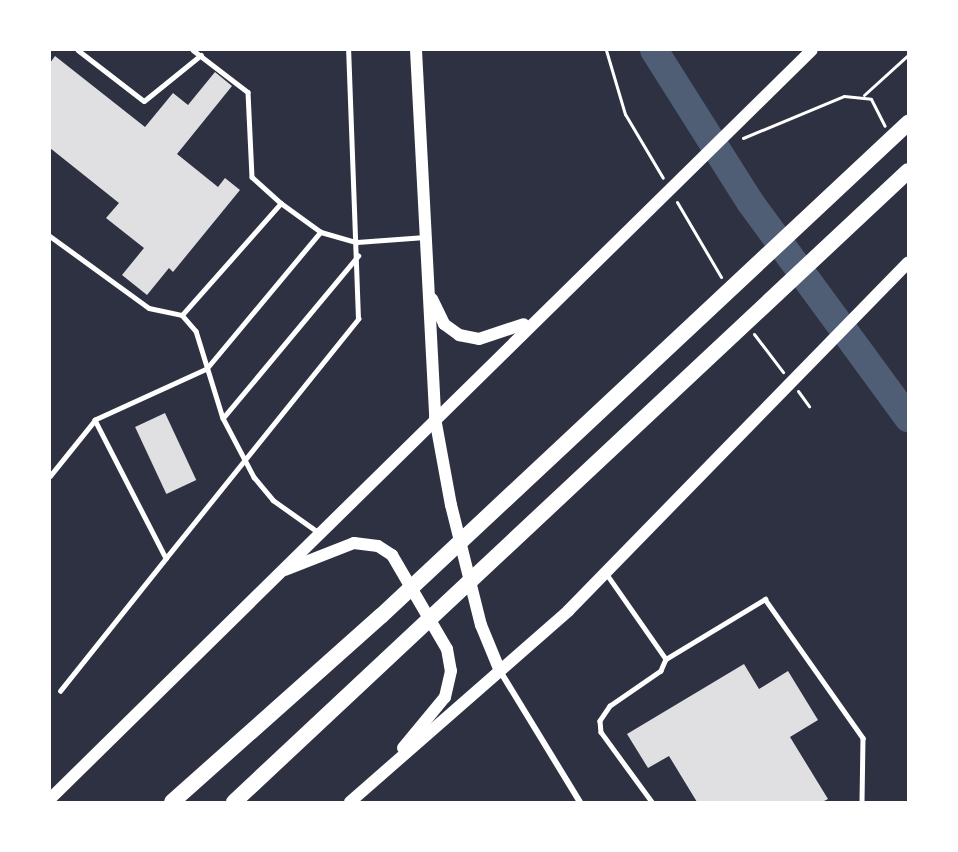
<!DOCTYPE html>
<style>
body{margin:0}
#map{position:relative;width:958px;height:852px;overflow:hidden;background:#2d3142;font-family:"Public Sans",sans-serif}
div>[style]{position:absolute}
.river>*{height:28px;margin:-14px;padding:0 14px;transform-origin:14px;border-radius:14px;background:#4f5d75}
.building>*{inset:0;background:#e0e0e3;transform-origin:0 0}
.path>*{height:3px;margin:-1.5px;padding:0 1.5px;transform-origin:1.5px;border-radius:1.5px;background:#fff}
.service>*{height:4.5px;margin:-2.25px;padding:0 2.25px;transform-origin:2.25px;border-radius:2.25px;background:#fff}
.minor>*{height:6px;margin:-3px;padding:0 3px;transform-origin:3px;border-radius:3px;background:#fff}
.secondary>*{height:12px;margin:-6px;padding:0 6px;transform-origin:6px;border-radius:6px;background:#fff}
.motorway>*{height:16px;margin:-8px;padding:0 8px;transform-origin:8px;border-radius:8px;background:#fff}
span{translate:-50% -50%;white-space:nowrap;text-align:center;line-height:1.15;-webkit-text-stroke:4.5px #fff;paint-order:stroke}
.frame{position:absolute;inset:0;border:51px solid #fff;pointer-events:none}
</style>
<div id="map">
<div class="river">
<div style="left:654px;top:50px;width:180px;rotate:57.7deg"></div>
<div style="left:750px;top:202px;width:268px;rotate:53.8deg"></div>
</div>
<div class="building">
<div style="clip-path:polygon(55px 56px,145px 127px,173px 93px,188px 105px,215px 72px,232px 86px,177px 154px,218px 187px,225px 178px,240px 190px,173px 272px,169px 268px,147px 295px,122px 275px,144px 248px,106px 218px,119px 203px,50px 148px,50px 63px)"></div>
<div style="left:165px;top:413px;width:74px;height:33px;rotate:65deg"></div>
<div style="clip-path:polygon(744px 664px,759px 689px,788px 671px,818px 720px,790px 737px,828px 799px,822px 802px,697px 802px,669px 756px,648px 768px,627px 734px)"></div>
</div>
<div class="path">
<div style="left:606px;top:50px;width:67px;rotate:73.5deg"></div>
<div style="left:625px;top:114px;width:74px;rotate:59.3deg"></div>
<div style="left:864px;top:95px;width:59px;rotate:-42.3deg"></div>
<div style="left:743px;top:138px;width:109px;rotate:-22.6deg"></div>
<div style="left:844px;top:96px;width:27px;rotate:6deg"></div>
<div style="left:871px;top:99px;width:30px;rotate:63deg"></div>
<div style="left:677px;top:202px;width:87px;rotate:59.6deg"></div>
<div style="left:754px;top:334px;width:48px;rotate:52.7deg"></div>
<div style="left:798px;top:391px;width:19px;rotate:54deg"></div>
</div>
<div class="service">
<div style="left:78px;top:50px;width:83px;rotate:37.7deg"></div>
<div style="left:144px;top:101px;width:73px;rotate:-38.9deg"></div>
<div style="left:193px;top:50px;width:69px;rotate:37.4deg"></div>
<div style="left:248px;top:92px;width:85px;rotate:87.3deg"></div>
<div style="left:252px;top:177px;width:39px;rotate:42deg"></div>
<div style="left:281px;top:203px;width:49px;rotate:35.9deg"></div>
<div style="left:321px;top:232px;width:37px;rotate:16deg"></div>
<div style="left:357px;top:242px;width:68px;rotate:-4.2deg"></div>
<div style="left:321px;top:232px;width:178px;rotate:129.8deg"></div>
<div style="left:207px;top:369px;width:123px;rotate:155.5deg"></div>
<div style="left:95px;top:420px;width:155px;rotate:62.8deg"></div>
<div style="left:166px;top:558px;width:307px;rotate:-51.2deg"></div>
<div style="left:358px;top:319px;width:269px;rotate:-92.1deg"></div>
<div style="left:50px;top:236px;width:122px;rotate:36deg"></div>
<div style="left:149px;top:308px;width:34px;rotate:12deg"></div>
<div style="left:182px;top:315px;width:21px;rotate:49deg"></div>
<div style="left:196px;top:331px;width:91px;rotate:72.8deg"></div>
<div style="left:223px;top:418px;width:67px;rotate:62.3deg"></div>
<div style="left:254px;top:477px;width:30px;rotate:50deg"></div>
<div style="left:273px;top:500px;width:55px;rotate:35.4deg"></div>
<div style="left:182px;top:315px;width:149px;rotate:-48.5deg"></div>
<div style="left:223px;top:418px;width:211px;rotate:-50.2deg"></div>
<div style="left:50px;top:476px;width:72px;rotate:-51.2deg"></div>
<div style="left:606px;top:573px;width:105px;rotate:55.1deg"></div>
<div style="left:666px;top:659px;width:13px;rotate:113deg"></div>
<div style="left:661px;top:671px;width:62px;rotate:145.5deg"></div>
<div style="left:610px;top:706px;width:18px;rotate:124deg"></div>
<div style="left:600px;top:721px;width:11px;rotate:85deg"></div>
<div style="left:601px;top:732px;width:87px;rotate:53.9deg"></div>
<div style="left:666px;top:659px;width:116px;rotate:-31.2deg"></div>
<div style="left:765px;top:599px;width:170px;rotate:54.8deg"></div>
<div style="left:863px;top:738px;width:64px;rotate:90.9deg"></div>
<div style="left:60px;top:691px;width:170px;rotate:-51.4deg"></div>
</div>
<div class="minor">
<div style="left:500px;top:671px;width:153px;rotate:58.6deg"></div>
</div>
<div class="secondary">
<div style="left:416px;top:50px;width:368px;rotate:87deg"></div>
<div style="left:435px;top:418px;width:88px;rotate:79.6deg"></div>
<div style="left:451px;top:505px;width:124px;rotate:76deg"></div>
<div style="left:481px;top:625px;width:50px;rotate:67.6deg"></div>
<div style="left:432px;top:299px;width:28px;rotate:64deg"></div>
<div style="left:444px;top:324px;width:19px;rotate:36deg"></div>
<div style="left:459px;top:335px;width:20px;rotate:11deg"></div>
<div style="left:479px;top:339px;width:47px;rotate:-18.4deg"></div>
<div style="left:285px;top:570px;width:74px;rotate:-21.4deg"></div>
<div style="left:354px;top:543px;width:24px;rotate:7deg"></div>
<div style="left:378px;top:546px;width:17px;rotate:33deg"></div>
<div style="left:392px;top:555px;width:109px;rotate:59.7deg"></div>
<div style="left:447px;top:649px;width:22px;rotate:80deg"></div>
<div style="left:451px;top:671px;width:27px;rotate:103deg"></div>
<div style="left:445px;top:697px;width:66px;rotate:129.5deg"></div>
<div style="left:50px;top:799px;width:1068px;rotate:-44.51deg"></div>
<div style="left:350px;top:802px;width:290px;rotate:-41.2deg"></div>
<div style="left:568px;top:611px;width:487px;rotate:-45.7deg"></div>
</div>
<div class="motorway">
<div style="left:172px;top:802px;width:280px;rotate:-41.7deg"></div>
<div style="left:381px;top:616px;width:722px;rotate:-43.09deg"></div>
<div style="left:234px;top:802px;width:923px;rotate:-43.11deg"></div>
</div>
<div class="frame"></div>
</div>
